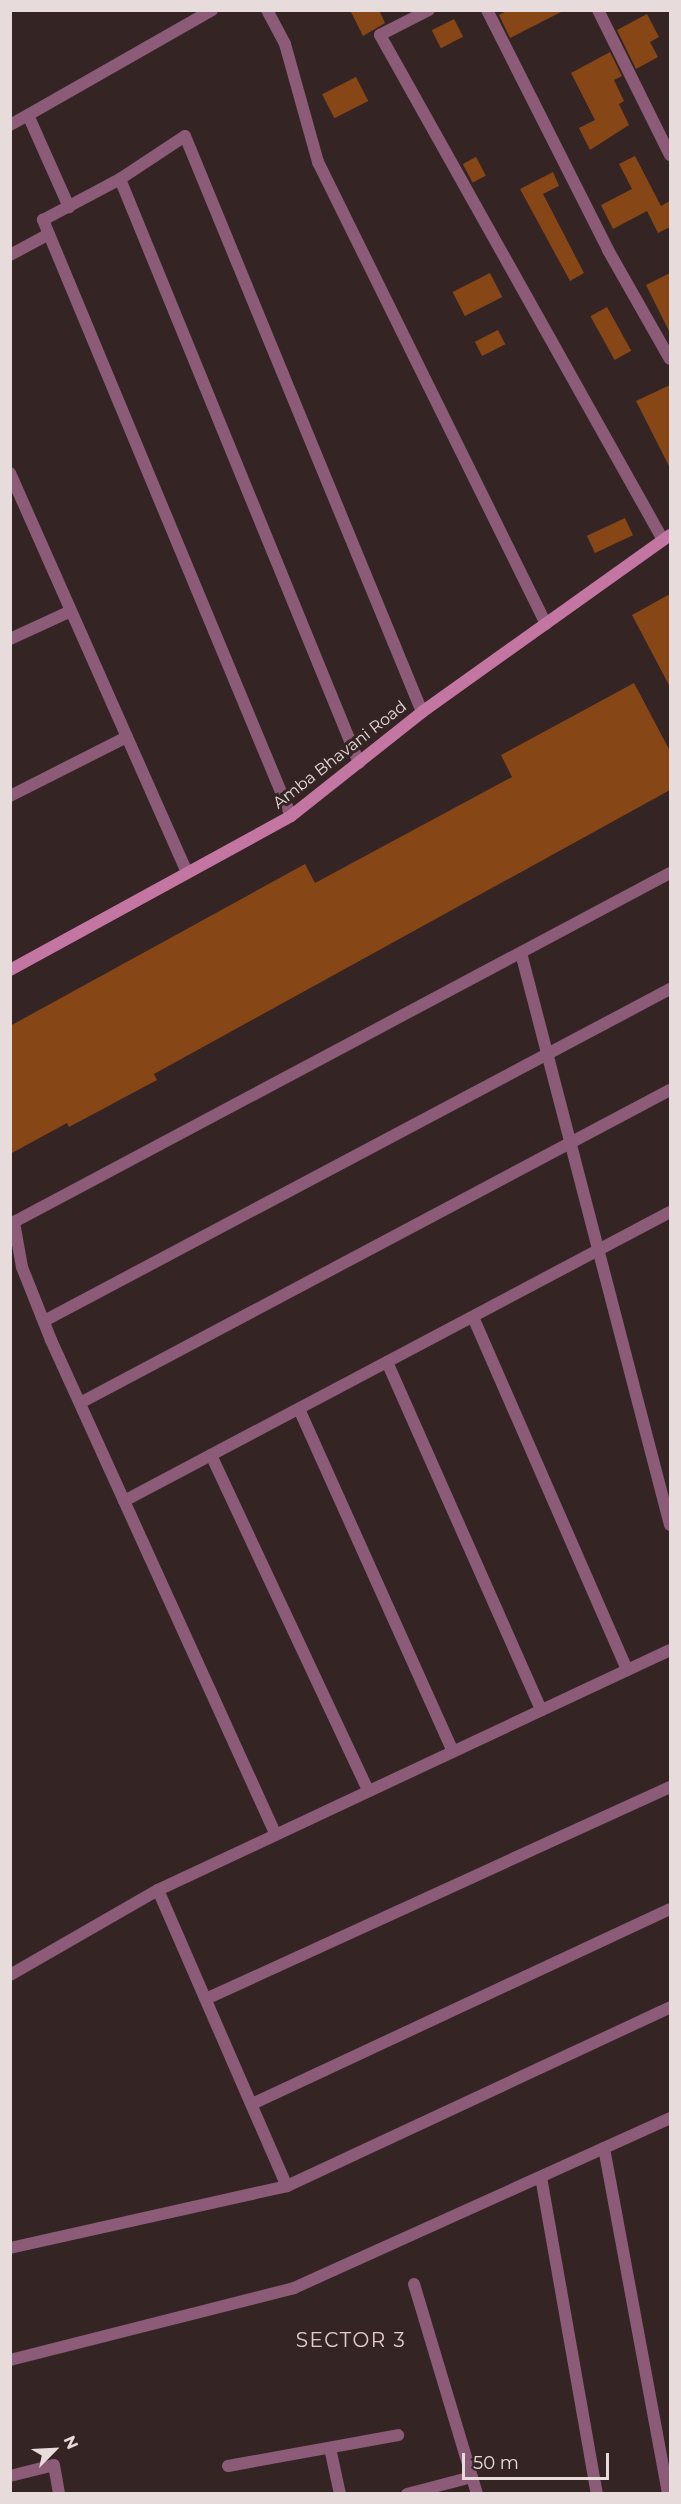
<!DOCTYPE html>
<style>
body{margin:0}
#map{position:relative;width:681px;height:2504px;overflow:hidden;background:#352424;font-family:Montserrat,sans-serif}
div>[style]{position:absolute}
.building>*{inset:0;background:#874616;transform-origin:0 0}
.street>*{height:12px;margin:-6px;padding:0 6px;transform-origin:6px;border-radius:6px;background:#8c5b77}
.secondary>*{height:12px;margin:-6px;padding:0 6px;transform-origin:6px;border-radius:6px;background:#c476a2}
span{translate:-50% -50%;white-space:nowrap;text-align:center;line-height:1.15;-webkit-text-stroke:6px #352424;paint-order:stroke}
.street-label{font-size:16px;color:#e7dbdb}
.quarter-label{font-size:20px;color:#e3cccb;letter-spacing:1.5px}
.frame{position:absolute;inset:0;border:12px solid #e7dbdb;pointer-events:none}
.north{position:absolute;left:24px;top:2420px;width:60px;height:60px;-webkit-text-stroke:4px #352424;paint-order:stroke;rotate:66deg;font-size:16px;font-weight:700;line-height:24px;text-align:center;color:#e7dbdb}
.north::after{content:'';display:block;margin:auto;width:21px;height:27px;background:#e7dbdb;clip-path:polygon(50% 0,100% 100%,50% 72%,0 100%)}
.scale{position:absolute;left:462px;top:2453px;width:147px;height:27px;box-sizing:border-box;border:3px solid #e7dbdb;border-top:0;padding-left:8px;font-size:18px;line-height:21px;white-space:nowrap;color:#e7dbdb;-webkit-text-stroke:4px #352424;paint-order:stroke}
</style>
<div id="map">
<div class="building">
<div style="clip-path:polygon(350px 10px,379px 10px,385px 23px,363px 36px)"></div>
<div style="clip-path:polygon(508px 10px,565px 10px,510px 38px,499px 15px)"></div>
<div style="clip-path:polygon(647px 14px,659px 37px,650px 42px,658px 57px,636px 69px,617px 30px)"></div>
<div style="left:454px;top:19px;width:20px;height:25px;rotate:63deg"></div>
<div style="clip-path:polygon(610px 52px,622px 76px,614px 80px,624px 101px,619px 104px,629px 125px,590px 150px,579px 128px,595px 120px,571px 73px)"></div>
<div style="left:356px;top:77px;width:27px;height:38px;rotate:63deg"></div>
<div style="clip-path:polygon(635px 156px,661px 206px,670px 201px,670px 227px,658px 233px,647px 211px,613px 229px,601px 205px,632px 189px,619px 164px)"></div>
<div style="left:476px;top:157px;width:21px;height:15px;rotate:62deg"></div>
<div style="clip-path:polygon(553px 172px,559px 186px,543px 194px,584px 273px,570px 281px,520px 189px)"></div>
<div style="left:490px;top:273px;width:27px;height:42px;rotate:63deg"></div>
<div style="clip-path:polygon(670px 273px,670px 333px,646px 285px)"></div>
<div style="left:607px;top:307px;width:50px;height:19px;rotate:61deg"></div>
<div style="left:498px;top:330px;width:16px;height:26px;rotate:63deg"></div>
<div style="clip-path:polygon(670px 385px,670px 468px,636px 401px)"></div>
<div style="left:625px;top:518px;width:19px;height:42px;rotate:65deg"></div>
<div style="clip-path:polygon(670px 594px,670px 687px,632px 615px)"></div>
<div style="clip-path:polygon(634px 683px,670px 751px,670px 790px,154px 1074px,157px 1080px,69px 1127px,67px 1123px,10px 1154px,10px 1026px,305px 864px,315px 883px,512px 777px,501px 755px)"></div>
</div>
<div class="street">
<div style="left:267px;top:10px;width:38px;rotate:62deg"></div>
<div style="left:285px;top:44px;width:123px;rotate:74.4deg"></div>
<div style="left:318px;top:162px;width:515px;rotate:63.73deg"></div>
<div style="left:429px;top:10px;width:55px;rotate:153deg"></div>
<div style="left:380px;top:35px;width:579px;rotate:60.73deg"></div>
<div style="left:487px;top:10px;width:269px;rotate:63.2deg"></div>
<div style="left:608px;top:250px;width:125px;rotate:60.4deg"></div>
<div style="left:598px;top:10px;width:162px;rotate:63.6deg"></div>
<div style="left:28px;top:115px;width:212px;rotate:-29.7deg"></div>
<div style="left:10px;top:125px;width:21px;rotate:-29deg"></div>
<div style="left:28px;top:115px;width:101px;rotate:66deg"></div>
<div style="left:120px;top:179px;width:631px;rotate:67.74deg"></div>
<div style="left:10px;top:255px;width:44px;rotate:-28.3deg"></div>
<div style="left:10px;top:473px;width:437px;rotate:66.1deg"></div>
<div style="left:10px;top:639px;width:67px;rotate:-24.7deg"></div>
<div style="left:10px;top:796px;width:131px;rotate:-26.8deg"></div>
<div style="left:291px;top:816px;width:646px;rotate:-112.59deg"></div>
<div style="left:43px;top:220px;width:87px;rotate:-28deg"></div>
<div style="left:120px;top:179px;width:78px;rotate:-33.5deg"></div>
<div style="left:185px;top:136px;width:623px;rotate:67.63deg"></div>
<div style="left:521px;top:953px;width:591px;rotate:75.4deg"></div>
<div style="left:473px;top:1317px;width:385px;rotate:66.4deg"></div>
<div style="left:44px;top:1321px;width:709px;rotate:-27.94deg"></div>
<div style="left:387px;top:1362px;width:381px;rotate:66.1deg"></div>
<div style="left:80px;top:1403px;width:668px;rotate:-27.95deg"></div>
<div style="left:299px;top:1409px;width:375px;rotate:65.8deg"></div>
<div style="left:211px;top:1455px;width:370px;rotate:64.9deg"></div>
<div style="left:124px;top:1501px;width:618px;rotate:-27.89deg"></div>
<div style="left:275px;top:1833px;width:542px;rotate:-114.44deg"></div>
<div style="left:51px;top:1340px;width:79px;rotate:-111.7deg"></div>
<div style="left:22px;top:1267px;width:46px;rotate:-100.1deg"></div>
<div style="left:14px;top:1222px;width:743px;rotate:-28.01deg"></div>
<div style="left:158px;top:1890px;width:323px;rotate:66.5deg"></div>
<div style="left:10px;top:1975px;width:171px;rotate:-29.9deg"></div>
<div style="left:158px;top:1890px;width:565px;rotate:-25.11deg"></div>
<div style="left:208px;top:1998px;width:508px;rotate:-24.55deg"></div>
<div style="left:252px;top:2104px;width:461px;rotate:-25deg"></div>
<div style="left:604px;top:2148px;width:352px;rotate:79.5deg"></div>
<div style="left:541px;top:2177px;width:322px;rotate:80deg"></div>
<div style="left:10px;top:2248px;width:284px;rotate:-12.6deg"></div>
<div style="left:287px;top:2186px;width:423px;rotate:-25deg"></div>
<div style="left:414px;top:2284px;width:219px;rotate:73.3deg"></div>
<div style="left:10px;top:2360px;width:293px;rotate:-14.2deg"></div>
<div style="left:294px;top:2288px;width:413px;rotate:-24.3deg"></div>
<div style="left:330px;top:2448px;width:47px;rotate:77.7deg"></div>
<div style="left:228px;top:2466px;width:173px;rotate:-10.3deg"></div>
<div style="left:10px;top:2476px;width:45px;rotate:-14deg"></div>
<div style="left:54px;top:2465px;width:29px;rotate:80deg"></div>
<div style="left:407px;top:2494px;width:67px;rotate:-14.7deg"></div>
</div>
<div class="secondary">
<div style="left:10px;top:970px;width:320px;rotate:-28.7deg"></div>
<div style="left:291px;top:816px;width:167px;rotate:-38.4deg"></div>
<div style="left:422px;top:712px;width:305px;rotate:-35.5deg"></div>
</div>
<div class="street-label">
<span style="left:340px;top:755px;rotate:-38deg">Amba Bhavani Road</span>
</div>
<div class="quarter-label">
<span style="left:351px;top:2340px">SECTOR 3</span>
</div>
<div class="frame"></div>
<div class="north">N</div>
<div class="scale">50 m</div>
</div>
